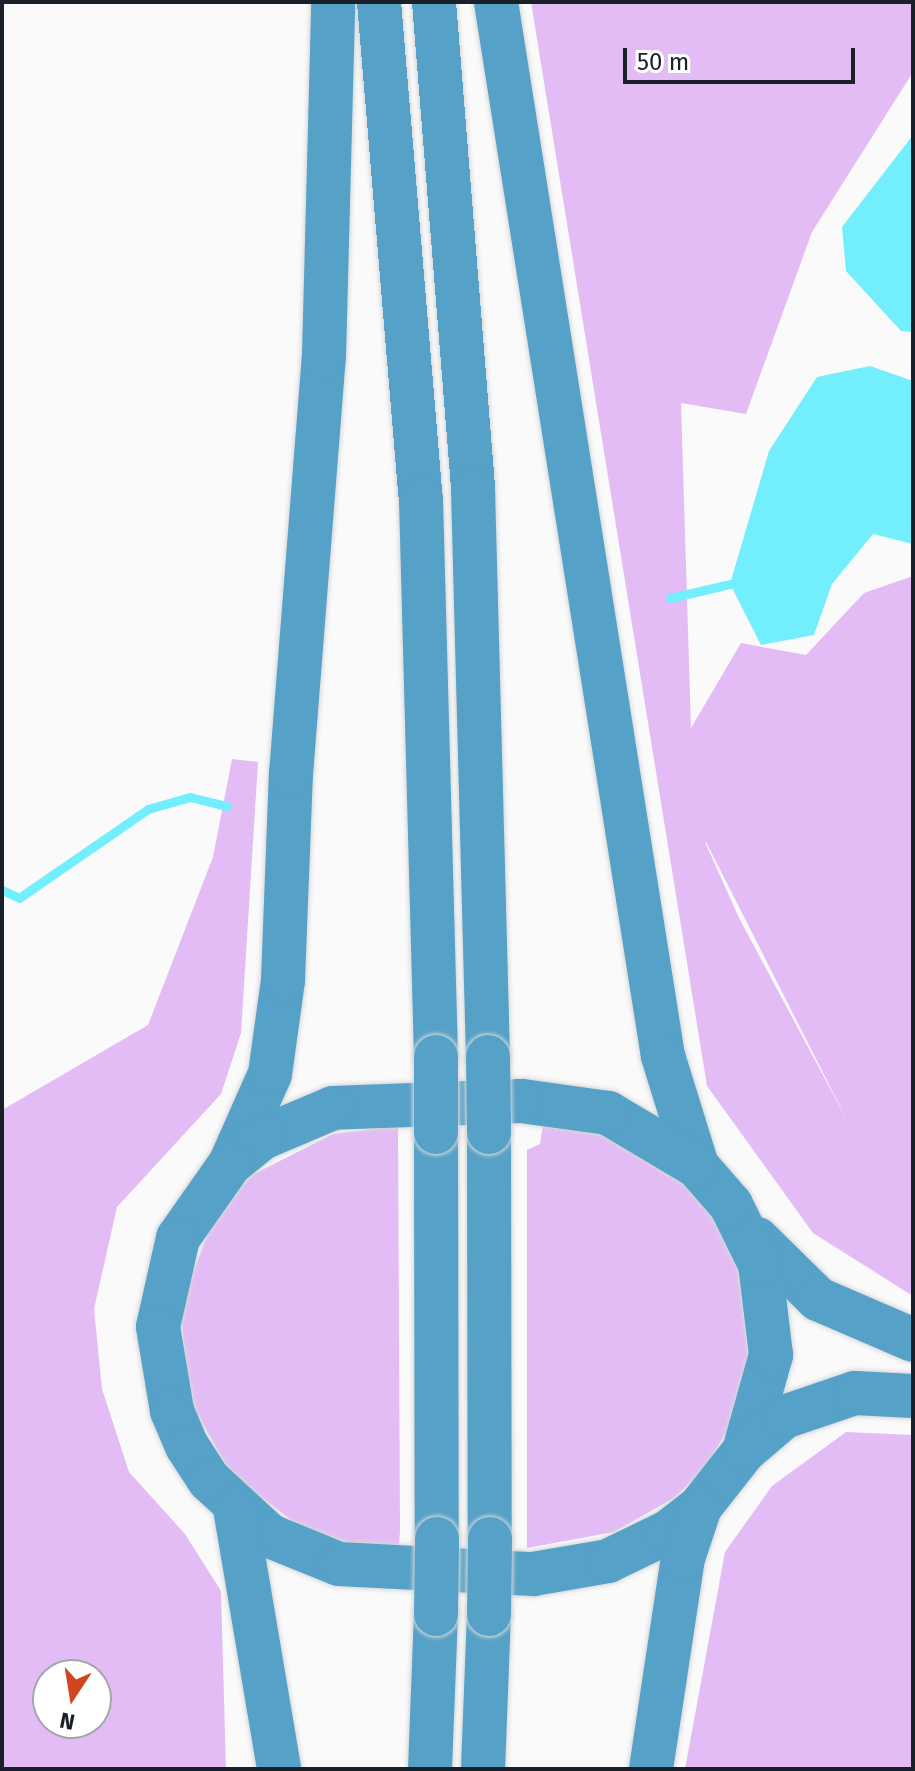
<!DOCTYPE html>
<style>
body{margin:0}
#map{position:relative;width:915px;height:1771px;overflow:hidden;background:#fafafa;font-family:"Fira Sans",sans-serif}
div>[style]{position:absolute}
.green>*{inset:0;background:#e3bcf6}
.water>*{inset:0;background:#73eefd}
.stream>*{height:9px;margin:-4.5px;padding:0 4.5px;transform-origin:4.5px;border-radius:4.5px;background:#73eefd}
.roads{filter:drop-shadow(0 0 2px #d6d7d9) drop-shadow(0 0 2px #d6d7d9)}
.highway>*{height:44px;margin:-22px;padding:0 22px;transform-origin:22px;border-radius:22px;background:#55a1c8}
.bridges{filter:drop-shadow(0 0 2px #d6d7d9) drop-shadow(0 0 2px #d6d7d9)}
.highway-bridge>*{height:44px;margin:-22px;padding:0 22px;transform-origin:22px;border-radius:22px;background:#55a1c8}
span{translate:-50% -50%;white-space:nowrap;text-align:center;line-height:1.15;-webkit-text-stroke:6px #fff;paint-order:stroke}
.frame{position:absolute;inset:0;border:4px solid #1a202a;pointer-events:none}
.north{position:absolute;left:32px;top:1659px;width:80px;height:80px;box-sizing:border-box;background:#fff;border:2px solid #a3a6aa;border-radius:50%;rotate:192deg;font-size:22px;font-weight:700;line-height:32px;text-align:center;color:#1a202a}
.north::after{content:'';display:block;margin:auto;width:28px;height:36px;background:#cf461f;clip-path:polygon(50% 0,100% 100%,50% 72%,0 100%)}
.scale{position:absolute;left:623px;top:48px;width:232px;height:36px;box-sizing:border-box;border:4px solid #1a202a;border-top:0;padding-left:10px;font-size:24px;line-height:28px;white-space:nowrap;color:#1a202a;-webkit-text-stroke:6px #fff;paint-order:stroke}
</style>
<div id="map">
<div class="green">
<div style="clip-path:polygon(evenodd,531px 2px,913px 2px,913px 72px,812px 232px,746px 414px,681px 403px,691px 728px,741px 643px,806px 655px,864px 593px,913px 576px,913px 1296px,813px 1233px,707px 1086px,531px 2px,705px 842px,706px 842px,847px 1120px,739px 918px,705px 842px)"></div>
<div style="clip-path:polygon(evenodd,232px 759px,258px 762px,241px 1033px,221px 1094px,117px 1207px,94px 1309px,102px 1389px,129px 1472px,185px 1534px,221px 1591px,226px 1769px,2px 1769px,2px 1110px,148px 1025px,213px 857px,232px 759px,48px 1675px,96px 1675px,96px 1723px,48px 1723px,48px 1675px)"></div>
<div style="clip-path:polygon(543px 1124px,599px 1133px,674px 1172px,713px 1218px,738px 1268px,748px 1357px,727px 1431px,704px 1469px,674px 1498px,614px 1532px,527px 1548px,527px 1150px,540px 1144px)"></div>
<div style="clip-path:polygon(398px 1126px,400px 1531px,399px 1545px,353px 1544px,299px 1526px,231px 1474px,189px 1399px,180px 1307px,213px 1220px,252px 1175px,333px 1134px)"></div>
<div style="clip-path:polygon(846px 1432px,913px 1435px,913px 1769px,685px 1769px,725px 1552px,772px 1486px)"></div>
</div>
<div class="water">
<div style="clip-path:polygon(913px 135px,913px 332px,901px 331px,846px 271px,842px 227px)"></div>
<div style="clip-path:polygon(870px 366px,913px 381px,913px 544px,873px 534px,832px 584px,814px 635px,761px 645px,730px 584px,769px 451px,817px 377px)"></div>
</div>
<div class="stream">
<div style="left:670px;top:598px;width:62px;rotate:-13.1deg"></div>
<div style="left:2px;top:890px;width:19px;rotate:25deg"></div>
<div style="left:19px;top:898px;width:157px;rotate:-34.6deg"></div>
<div style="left:148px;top:809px;width:44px;rotate:-15.9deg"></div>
<div style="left:190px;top:797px;width:38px;rotate:14deg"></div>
</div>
<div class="roads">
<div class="highway">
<div style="left:379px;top:2px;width:499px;rotate:85.2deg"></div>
<div style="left:421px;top:499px;width:558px;rotate:88.46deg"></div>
<div style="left:434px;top:2px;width:489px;rotate:85.4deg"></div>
<div style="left:473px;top:489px;width:568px;rotate:88.49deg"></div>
<div style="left:496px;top:2px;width:1067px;rotate:81deg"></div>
<div style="left:663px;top:1056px;width:115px;rotate:72.8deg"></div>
<div style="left:436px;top:1132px;width:407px;rotate:89.9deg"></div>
<div style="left:489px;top:1132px;width:407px;rotate:89.9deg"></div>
<div style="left:231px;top:1162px;width:96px;rotate:-66.1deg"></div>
<div style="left:270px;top:1074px;width:95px;rotate:-82.1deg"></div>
<div style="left:283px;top:980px;width:206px;rotate:-87.8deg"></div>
<div style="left:291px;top:774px;width:419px;rotate:-85.5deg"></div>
<div style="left:324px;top:356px;width:354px;rotate:-88.5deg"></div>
<div style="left:757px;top:1239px;width:86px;rotate:44.5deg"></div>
<div style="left:818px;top:1299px;width:103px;rotate:23.3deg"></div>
<div style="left:744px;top:1451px;width:100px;rotate:-74.3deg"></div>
<div style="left:771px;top:1355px;width:92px;rotate:-96.9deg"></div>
<div style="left:760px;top:1264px;width:66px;rotate:-116.2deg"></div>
<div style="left:731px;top:1205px;width:52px;rotate:-131.1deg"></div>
<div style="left:697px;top:1166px;width:104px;rotate:-149.2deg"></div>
<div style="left:608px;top:1113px;width:88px;rotate:-172.1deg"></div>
<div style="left:521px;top:1101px;width:188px;rotate:177.9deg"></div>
<div style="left:333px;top:1108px;width:77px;rotate:157.1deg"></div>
<div style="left:262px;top:1138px;width:41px;rotate:140.9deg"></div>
<div style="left:230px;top:1164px;width:90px;rotate:125.1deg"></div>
<div style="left:178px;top:1238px;width:91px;rotate:102.7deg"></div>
<div style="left:158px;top:1327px;width:85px;rotate:80.5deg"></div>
<div style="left:172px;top:1411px;width:38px;rotate:67deg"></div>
<div style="left:187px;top:1446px;width:40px;rotate:57.1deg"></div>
<div style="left:209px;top:1480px;width:83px;rotate:42.6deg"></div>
<div style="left:270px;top:1536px;width:74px;rotate:22.1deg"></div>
<div style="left:339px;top:1564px;width:194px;rotate:3deg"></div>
<div style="left:533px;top:1574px;width:76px;rotate:-9.8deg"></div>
<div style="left:608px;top:1561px;width:67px;rotate:-25.8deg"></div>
<div style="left:668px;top:1532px;width:41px;rotate:-38deg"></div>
<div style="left:700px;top:1507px;width:71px;rotate:-51.8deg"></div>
<div style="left:744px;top:1451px;width:52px;rotate:-40.4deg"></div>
<div style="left:784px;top:1417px;width:75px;rotate:-18.7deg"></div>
<div style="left:855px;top:1393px;width:58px;rotate:3deg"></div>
<div style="left:235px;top:1508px;width:265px;rotate:80.4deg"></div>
<div style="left:430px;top:1769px;width:155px;rotate:-87.8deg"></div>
<div style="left:483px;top:1769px;width:155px;rotate:-87.8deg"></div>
<div style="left:651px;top:1769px;width:213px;rotate:-81.4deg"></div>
<div style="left:683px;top:1558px;width:54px;rotate:-71.6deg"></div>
</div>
</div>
<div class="bridges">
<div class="highway-bridge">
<div style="left:436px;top:1057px;width:75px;rotate:90deg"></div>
<div style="left:488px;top:1057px;width:75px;rotate:89.2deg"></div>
<div style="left:436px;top:1614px;width:75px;rotate:-89.2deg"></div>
<div style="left:489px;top:1614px;width:75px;rotate:-89.2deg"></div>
</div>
</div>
<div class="frame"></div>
<div class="north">N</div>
<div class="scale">50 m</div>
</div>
